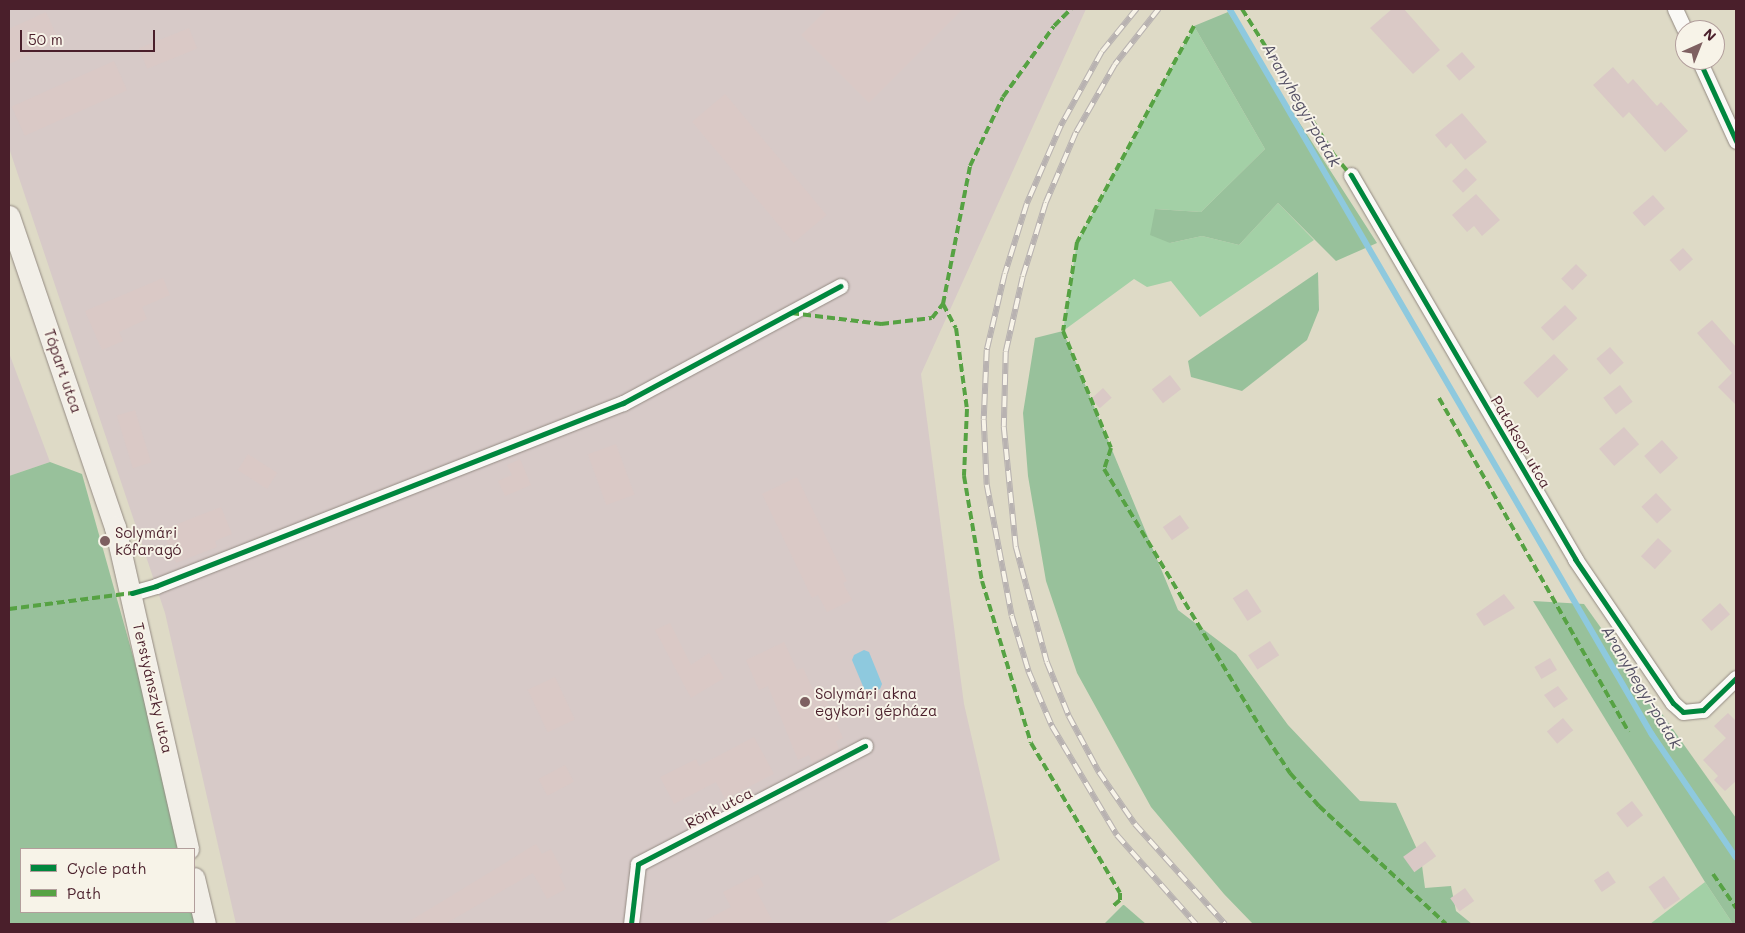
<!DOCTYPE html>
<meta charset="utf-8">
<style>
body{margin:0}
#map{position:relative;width:1745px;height:933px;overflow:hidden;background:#dedac6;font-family:Mali,sans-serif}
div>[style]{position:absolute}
.industrial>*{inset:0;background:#d7cac8}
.green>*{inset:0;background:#a3d0a6}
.forest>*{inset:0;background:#98c19b}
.water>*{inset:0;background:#8ec9de}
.stream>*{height:5.5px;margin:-2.75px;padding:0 2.75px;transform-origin:2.75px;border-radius:2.75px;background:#8ec9de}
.building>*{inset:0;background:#dac9c6;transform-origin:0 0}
.roads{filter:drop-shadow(0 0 1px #938a82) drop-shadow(0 0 1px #938a82)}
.street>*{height:15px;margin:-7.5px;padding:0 7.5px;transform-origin:7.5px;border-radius:7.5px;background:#faf9f6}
.secondary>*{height:21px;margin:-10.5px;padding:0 10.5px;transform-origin:10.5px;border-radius:10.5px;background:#f2efe8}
.rail>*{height:5.5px;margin-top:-2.75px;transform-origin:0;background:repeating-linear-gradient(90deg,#f7f3e8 0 11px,#b8b2b1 0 22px);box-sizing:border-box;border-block:1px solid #b8b2b1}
.quiet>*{height:4px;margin-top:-2px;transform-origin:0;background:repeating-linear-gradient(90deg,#56a243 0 8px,transparent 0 12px)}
.cycleway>*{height:5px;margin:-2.5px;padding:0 2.5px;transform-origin:2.5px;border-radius:2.5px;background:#00873e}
.dots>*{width:14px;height:14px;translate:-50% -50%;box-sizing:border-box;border:2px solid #f7f3e8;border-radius:50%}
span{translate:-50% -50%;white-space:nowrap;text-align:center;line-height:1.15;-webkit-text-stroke:4px #f7f3e8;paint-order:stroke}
.street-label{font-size:15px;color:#4a1f2b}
.poi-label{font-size:15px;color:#4a1f2b}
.left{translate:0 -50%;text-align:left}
.water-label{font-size:16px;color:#545064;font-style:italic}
.frame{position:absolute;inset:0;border:10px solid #4a1f2b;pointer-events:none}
.legend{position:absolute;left:20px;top:848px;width:175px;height:65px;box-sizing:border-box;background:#f7f3e8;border:1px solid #b29e9c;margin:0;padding:6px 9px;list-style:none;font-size:15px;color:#4a1f2b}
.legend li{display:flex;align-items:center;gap:10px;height:25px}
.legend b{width:25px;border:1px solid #b29e9c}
.north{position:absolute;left:1675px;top:20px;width:50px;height:50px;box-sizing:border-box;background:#f7f3e8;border:1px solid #b29e9c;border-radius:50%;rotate:44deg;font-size:14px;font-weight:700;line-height:20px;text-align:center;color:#4a1f2b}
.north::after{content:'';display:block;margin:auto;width:18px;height:22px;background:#7e6061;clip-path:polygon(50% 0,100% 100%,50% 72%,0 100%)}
.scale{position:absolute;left:20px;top:30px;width:135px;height:22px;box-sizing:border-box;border:2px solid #4a1f2b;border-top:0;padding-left:6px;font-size:15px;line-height:18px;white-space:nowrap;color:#4a1f2b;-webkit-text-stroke:4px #f7f3e8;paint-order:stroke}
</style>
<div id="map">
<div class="industrial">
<div style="clip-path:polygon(9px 9px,1086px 9px,921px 374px,964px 704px,1000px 860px,884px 924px,236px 924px,165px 613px,9px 148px)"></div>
<div style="clip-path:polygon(9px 353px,50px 462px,9px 476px)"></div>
</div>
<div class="green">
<div style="clip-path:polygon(1194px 26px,1265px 149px,1201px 212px,1155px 209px,1170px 243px,1202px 236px,1239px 245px,1278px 203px,1314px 240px,1200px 317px,1171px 281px,1147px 287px,1134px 279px,1063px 331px,1077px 242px)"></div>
<div style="clip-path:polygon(1705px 882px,1733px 924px,1650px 924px)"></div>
</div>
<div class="forest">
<div style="clip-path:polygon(1228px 12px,1377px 243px,1336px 261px,1278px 203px,1239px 245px,1202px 236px,1170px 243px,1150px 235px,1155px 209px,1201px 212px,1265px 149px,1194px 26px)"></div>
<div style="clip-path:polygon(1318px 272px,1319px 310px,1307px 340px,1242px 391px,1191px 377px,1188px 361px)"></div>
<div style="clip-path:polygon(1063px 331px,1178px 610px,1236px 654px,1288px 725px,1360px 801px,1396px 803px,1421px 858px,1425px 888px,1451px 886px,1456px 911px,1472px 924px,1253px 924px,1224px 894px,1151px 807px,1077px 673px,1046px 581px,1028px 476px,1023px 413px,1035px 338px)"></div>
<div style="clip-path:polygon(50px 462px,82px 474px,187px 849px,21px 849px,21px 912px,194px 912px,209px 924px,9px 924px,9px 476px)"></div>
<div style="clip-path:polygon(1533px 601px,1584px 604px,1736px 818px,1736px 924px,1733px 924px,1705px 882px)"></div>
<div style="clip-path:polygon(1123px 905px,1124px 905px,1146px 924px,1104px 924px)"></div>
</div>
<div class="water">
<div style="clip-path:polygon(864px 650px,869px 652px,882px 684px,880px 689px,869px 693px,865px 691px,852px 660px,854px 655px)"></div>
</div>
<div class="stream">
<div style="left:1230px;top:9px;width:839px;rotate:59.8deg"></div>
<div style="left:1652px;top:734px;width:149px;rotate:55.7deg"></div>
</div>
<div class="building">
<div style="clip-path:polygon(827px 9px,963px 9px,869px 103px,801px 35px)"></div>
<div style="clip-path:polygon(1392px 9px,1404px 9px,1440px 50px,1413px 74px,1370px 28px)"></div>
<div style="clip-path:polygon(46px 12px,59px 41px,9px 64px,9px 29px)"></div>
<div style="left:189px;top:28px;width:22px;height:54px;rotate:68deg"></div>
<div style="left:1462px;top:52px;width:20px;height:21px;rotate:49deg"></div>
<div style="left:114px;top:61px;width:32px;height:112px;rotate:66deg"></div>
<div style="clip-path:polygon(1613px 67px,1628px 84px,1633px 79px,1657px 106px,1661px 102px,1688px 131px,1665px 152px,1629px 112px,1623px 118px,1593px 85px)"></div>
<div style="left:725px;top:94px;width:158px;height:43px;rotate:50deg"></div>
<div style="clip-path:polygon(1462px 113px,1487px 142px,1465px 160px,1451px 143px,1446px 148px,1435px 135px)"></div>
<div style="left:1466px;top:168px;width:16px;height:19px;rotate:47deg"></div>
<div style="clip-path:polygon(1476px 194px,1500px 220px,1482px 236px,1474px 226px,1467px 232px,1452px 215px)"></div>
<div style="left:1653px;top:195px;width:18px;height:27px;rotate:49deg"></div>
<div style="left:1683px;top:248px;width:15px;height:18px;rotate:48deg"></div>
<div style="left:1576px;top:264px;width:16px;height:21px;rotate:45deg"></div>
<div style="clip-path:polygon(163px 278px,170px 295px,142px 307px,147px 319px,119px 332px,123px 341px,102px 350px,85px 311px)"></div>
<div style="left:1565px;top:305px;width:18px;height:33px;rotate:47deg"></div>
<div style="clip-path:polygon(1712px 320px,1736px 347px,1736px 405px,1718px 387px,1732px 373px,1697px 333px)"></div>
<div style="left:1610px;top:347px;width:21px;height:18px;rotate:49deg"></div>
<div style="left:1554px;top:354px;width:21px;height:42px;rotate:47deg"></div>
<div style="left:1170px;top:375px;width:18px;height:23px;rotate:52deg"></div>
<div style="left:1620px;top:385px;width:21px;height:21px;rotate:53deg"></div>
<div style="left:1103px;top:388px;width:13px;height:16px;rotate:48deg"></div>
<div style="left:135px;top:410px;width:55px;height:19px;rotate:73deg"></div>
<div style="left:1624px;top:427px;width:23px;height:33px;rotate:49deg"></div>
<div style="left:1662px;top:440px;width:24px;height:24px;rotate:48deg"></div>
<div style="left:616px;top:444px;width:54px;height:30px;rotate:70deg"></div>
<div style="left:248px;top:454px;width:35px;height:19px;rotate:33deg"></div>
<div style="clip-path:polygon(520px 459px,531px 485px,505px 496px,498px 481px,512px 475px,507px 465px)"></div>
<div style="clip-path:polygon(797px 477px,847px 581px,843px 583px,852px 600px,827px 612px,818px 595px,812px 598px,762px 494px)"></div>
<div style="left:1656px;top:493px;width:23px;height:20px;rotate:47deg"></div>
<div style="clip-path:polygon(221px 507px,232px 534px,215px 541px,217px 547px,176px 563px,162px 530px)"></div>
<div style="left:1180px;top:515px;width:16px;height:21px;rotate:55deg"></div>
<div style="left:1658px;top:538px;width:19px;height:25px;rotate:43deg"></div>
<div style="left:1247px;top:589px;width:27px;height:17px;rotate:57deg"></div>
<div style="clip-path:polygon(1504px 594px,1515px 608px,1484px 626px,1476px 614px)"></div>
<div style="left:1720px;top:603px;width:15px;height:25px;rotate:48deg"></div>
<div style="clip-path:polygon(670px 623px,691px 665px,709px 653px,724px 678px,691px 698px,655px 630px)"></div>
<div style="left:1270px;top:641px;width:17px;height:26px;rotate:57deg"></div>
<div style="clip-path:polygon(784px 642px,797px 670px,803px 668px,818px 700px,825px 697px,843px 738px,836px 741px,839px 749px,812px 763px,809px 755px,798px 760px,768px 686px,759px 690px,746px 660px)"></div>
<div style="left:1550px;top:658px;width:14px;height:18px;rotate:60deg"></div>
<div style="left:555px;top:677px;width:47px;height:30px;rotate:65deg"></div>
<div style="clip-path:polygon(1558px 686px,1568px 699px,1554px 708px,1544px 695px)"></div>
<div style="clip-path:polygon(1728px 713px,1736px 721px,1736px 781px,1725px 791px,1714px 780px,1718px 776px,1703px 760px,1726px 738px,1714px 726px)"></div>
<div style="left:1563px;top:718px;width:16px;height:21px;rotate:50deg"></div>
<div style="clip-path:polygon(754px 737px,774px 774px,725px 799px,716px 782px,674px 804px,660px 777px,696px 759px,699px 766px)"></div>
<div style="left:565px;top:765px;width:19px;height:30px;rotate:62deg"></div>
<div style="left:1632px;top:801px;width:18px;height:20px;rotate:52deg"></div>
<div style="left:1425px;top:841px;width:19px;height:27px;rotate:54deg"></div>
<div style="clip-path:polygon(536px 844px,542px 854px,551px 849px,563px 872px,559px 875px,566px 889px,547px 899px,533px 873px,445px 924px,405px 924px)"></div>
<div style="left:1608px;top:871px;width:14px;height:17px;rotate:56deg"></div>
<div style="clip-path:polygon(758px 874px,764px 886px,756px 890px,772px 920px,763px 924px,698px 924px,731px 907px,723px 892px)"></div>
<div style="left:1664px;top:876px;width:28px;height:19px;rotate:55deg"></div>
<div style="left:1465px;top:888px;width:16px;height:18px;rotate:55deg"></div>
</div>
<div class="roads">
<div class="street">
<div style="left:1675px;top:9px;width:23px;rotate:65deg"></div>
<div style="left:1699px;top:60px;width:89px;rotate:65.4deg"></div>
<div style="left:1351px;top:175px;width:445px;rotate:59.7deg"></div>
<div style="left:1575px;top:559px;width:174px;rotate:55.8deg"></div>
<div style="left:1673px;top:703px;width:13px;rotate:42deg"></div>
<div style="left:1683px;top:712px;width:20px;rotate:-6deg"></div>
<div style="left:1703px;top:710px;width:46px;rotate:-44.1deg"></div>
<div style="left:132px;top:593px;width:25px;rotate:-16deg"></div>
<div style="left:156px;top:586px;width:502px;rotate:-21.4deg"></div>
<div style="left:623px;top:403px;width:247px;rotate:-28.3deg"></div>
<div style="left:631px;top:924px;width:60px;rotate:-83.3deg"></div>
<div style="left:638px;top:864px;width:256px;rotate:-27.5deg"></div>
</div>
<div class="secondary">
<div style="left:9px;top:216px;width:329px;rotate:71.2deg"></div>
<div style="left:115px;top:527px;width:330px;rotate:77.2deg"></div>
<div style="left:194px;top:878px;width:47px;rotate:76.6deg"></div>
</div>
</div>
<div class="rail">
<div style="left:1137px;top:9px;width:55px;rotate:129.1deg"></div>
<div style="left:1102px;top:52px;width:85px;rotate:119deg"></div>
<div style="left:1061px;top:126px;width:85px;rotate:113.6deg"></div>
<div style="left:1027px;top:204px;width:73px;rotate:107.4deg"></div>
<div style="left:1005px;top:274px;width:78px;rotate:103.3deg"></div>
<div style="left:987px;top:350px;width:70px;rotate:92.5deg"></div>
<div style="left:984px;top:420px;width:65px;rotate:87.4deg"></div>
<div style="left:987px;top:485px;width:133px;rotate:79.2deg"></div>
<div style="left:1012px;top:616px;width:59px;rotate:73.1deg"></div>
<div style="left:1029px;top:672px;width:59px;rotate:66.9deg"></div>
<div style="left:1052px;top:726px;width:127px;rotate:59.2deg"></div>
<div style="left:1117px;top:835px;width:119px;rotate:48.4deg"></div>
<div style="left:1159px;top:9px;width:71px;rotate:128.2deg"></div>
<div style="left:1115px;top:65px;width:78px;rotate:119.8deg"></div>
<div style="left:1076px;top:133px;width:76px;rotate:113.2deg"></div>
<div style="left:1046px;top:203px;width:77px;rotate:107.3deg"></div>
<div style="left:1023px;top:277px;width:77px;rotate:102.8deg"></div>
<div style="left:1006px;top:352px;width:75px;rotate:91.5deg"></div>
<div style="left:1004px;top:427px;width:121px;rotate:84.3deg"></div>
<div style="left:1016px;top:547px;width:119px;rotate:74.9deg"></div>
<div style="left:1047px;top:662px;width:58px;rotate:67.8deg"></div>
<div style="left:1069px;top:716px;width:64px;rotate:61.8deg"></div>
<div style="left:1099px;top:772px;width:63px;rotate:55.3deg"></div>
<div style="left:1135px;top:824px;width:135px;rotate:48deg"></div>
</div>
<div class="quiet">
<div style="left:1242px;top:9px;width:173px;rotate:57.8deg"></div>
<div style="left:1334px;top:155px;width:26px;rotate:50deg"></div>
<div style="left:1194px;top:26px;width:246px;rotate:118.4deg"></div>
<div style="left:1077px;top:242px;width:90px;rotate:98.9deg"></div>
<div style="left:1063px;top:331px;width:126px;rotate:67.7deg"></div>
<div style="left:1111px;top:448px;width:22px;rotate:108deg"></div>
<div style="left:1104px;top:469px;width:315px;rotate:58.8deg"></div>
<div style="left:1267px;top:738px;width:42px;rotate:56.7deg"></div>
<div style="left:1290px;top:773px;width:44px;rotate:48.7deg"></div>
<div style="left:1319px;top:806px;width:173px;rotate:42.9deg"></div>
<div style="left:943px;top:304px;width:27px;rotate:62deg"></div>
<div style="left:956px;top:328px;width:82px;rotate:82.3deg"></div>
<div style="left:967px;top:409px;width:67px;rotate:92.6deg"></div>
<div style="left:964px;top:476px;width:107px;rotate:80.3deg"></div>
<div style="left:982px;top:581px;width:169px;rotate:73.2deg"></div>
<div style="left:1031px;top:743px;width:174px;rotate:59.3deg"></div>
<div style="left:1120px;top:893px;width:7px;rotate:90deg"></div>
<div style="left:1120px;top:900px;width:11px;rotate:139deg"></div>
<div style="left:791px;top:313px;width:91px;rotate:7deg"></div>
<div style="left:881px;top:324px;width:51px;rotate:-6.7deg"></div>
<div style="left:932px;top:318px;width:18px;rotate:-52deg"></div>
<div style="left:943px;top:304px;width:141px;rotate:-78.9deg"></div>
<div style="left:970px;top:166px;width:76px;rotate:-64.4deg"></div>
<div style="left:1003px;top:97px;width:87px;rotate:-54.3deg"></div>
<div style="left:1054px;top:26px;width:24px;rotate:-45deg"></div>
<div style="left:1439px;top:398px;width:384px;rotate:60.4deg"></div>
<div style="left:9px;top:609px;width:124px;rotate:-7.4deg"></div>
<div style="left:1713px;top:874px;width:41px;rotate:55.9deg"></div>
</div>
<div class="cycleway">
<div style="left:1699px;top:60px;width:89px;rotate:65.4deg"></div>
<div style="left:1351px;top:175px;width:445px;rotate:59.7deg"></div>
<div style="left:1575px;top:559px;width:174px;rotate:55.8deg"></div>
<div style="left:1673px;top:703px;width:13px;rotate:42deg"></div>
<div style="left:1683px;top:712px;width:20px;rotate:-6deg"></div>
<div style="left:1703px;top:710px;width:46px;rotate:-44.1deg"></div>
<div style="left:132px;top:593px;width:25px;rotate:-16deg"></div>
<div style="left:156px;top:586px;width:502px;rotate:-21.4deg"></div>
<div style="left:623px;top:403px;width:247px;rotate:-28.3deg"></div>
<div style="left:631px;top:924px;width:60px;rotate:-83.3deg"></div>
<div style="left:638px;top:864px;width:256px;rotate:-27.5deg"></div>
</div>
<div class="dots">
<div style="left:105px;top:541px;background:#7e6061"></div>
<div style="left:805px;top:702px;background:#7e6061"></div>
</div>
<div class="street-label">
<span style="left:63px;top:371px;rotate:71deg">Tópart utca</span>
<span style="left:1521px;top:442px;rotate:60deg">Pataksor utca</span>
<span style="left:153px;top:688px;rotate:77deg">Terstyánszky utca</span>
<span style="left:719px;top:808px;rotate:-27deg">Rönk utca</span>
</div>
<div class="poi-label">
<span class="left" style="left:115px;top:541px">Solymári<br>kőfaragó</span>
<span class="left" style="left:815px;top:702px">Solymári akna<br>egykori gépháza</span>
</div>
<div class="water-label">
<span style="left:1302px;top:105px;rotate:60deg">Aranyhegyi-patak</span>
<span style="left:1642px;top:687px;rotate:59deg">Aranyhegyi-patak</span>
</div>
<div class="frame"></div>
<ul class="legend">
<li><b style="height:6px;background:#00873e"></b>Cycle path</li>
<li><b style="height:6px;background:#56a243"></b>Path</li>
</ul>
<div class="north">N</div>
<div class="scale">50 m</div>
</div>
